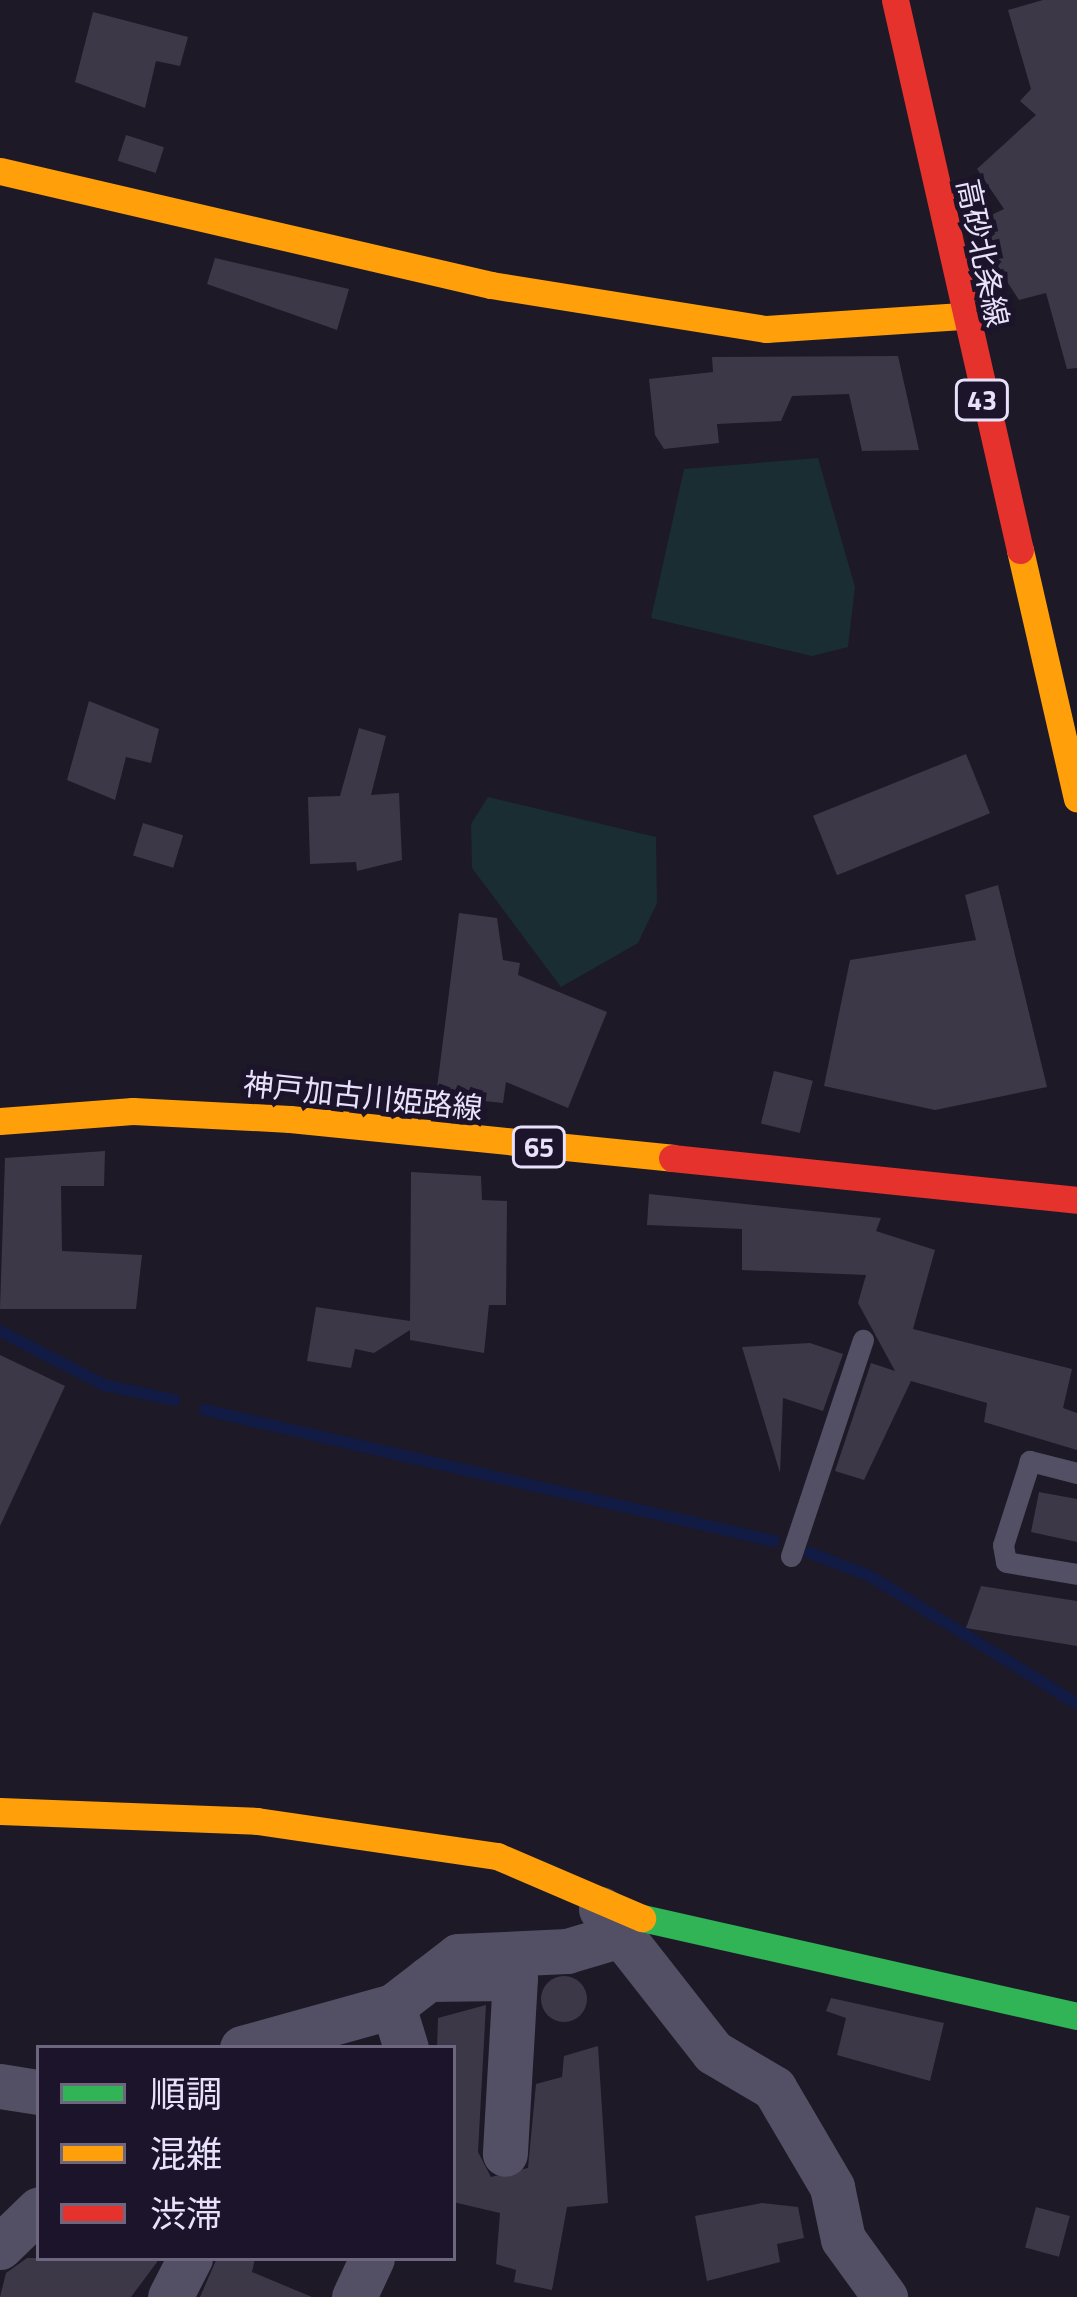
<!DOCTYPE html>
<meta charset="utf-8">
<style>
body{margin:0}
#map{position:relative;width:1077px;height:2297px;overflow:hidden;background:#1d1926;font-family:"Titillium Web","Noto Sans JP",sans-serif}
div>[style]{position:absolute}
.green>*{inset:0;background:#192d32}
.stream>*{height:12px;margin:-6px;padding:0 6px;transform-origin:6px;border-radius:6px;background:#121b44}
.building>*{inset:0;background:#3d3847;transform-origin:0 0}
.round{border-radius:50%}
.lane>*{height:21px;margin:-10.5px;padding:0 10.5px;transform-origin:10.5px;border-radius:10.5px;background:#534f65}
.street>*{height:45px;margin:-22.5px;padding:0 22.5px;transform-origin:22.5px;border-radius:22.5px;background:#534f65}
.fast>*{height:27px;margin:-13.5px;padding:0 13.5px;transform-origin:13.5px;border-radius:13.5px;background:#30b455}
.slow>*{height:27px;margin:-13.5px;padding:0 13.5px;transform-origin:13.5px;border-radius:13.5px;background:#ff9f0a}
.jam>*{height:27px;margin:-13.5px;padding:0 13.5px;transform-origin:13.5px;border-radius:13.5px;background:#e5322d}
span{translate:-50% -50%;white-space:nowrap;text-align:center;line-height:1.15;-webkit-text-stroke:10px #1c142b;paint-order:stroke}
.shield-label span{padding:3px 9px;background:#1c142b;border:3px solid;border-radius:9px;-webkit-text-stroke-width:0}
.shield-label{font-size:27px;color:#e8e1fc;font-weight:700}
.street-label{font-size:30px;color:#e8e1fc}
.legend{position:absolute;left:36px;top:2045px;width:420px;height:216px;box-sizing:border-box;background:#1c142b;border:3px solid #6e667f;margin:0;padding:15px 21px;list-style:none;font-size:36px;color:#e8e1fc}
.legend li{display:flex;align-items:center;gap:24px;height:60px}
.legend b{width:60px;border:3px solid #6e667f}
</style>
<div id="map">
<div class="green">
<div style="clip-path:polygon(818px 458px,855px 587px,848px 647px,812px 656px,651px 618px,684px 469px)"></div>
<div style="clip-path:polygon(488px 797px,656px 837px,657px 903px,638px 943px,561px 987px,472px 868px,471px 824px)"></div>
</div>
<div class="stream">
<div style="left:0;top:1331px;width:117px;rotate:27.4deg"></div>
<div style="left:104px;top:1385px;width:72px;rotate:12.1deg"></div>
<div style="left:205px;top:1410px;width:584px;rotate:12.97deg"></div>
<div style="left:810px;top:1553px;width:64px;rotate:21deg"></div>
<div style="left:870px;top:1576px;width:243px;rotate:31.7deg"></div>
</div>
<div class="building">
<div style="clip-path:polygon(1043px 0,1077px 0,1077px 368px,1067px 369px,1046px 293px,1019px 300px,993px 260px,983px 219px,1004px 209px,977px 169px,1036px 115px,1020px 101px,1031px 89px,1008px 10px)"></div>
<div style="clip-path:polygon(93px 12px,188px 37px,180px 66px,156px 61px,145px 108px,75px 82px)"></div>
<div style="left:126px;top:135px;width:40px;height:27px;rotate:18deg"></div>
<div style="clip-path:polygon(215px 258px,349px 289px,337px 330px,207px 284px)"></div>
<div style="clip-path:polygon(898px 356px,919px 450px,862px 451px,849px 394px,792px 396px,781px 421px,717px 424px,719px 443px,664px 449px,655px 435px,649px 379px,713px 372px,712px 357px)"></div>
<div style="clip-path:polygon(89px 701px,159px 729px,151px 763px,126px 757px,115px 800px,67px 780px)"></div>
<div style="clip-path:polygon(359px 728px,386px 736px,371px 795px,399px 793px,402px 860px,357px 871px,356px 862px,310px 864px,308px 797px,340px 796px)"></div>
<div style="left:966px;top:754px;width:64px;height:165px;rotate:68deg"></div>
<div style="left:143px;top:823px;width:42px;height:34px;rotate:17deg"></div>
<div style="clip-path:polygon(998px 885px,1047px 1087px,935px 1110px,824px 1086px,850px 960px,976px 940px,965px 895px)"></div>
<div style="clip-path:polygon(459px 913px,497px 918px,503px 960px,520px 963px,518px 975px,607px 1012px,568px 1108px,506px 1082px,503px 1103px,436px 1096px)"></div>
<div style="left:774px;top:1071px;width:40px;height:54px;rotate:14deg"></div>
<div style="clip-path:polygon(105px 1151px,104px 1186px,61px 1186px,62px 1251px,142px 1255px,136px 1309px,0 1309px,5px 1158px)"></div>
<div style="clip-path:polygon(411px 1172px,481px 1176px,482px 1200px,507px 1201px,506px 1305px,489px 1305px,484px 1353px,410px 1340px,410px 1330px,374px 1353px,355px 1349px,351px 1368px,307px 1361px,316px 1307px,410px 1321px)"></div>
<div style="clip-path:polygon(649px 1194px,881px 1218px,876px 1231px,935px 1250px,913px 1329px,1072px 1369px,1063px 1408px,1077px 1413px,1077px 1450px,984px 1422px,987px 1403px,911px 1381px,864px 1480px,835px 1471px,871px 1363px,895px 1371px,858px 1303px,866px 1275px,742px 1270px,742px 1229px,647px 1225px)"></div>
<div style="clip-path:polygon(810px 1343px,843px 1354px,823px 1411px,783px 1398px,780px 1473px,742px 1347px)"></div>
<div style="clip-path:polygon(0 1355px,65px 1386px,0 1526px)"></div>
<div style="clip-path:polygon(1039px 1492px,1077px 1499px,1077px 1542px,1031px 1532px)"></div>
<div style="clip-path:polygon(981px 1586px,1077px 1601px,1077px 1646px,966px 1628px)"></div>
<div class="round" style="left:541px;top:1976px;width:46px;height:46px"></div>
<div style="clip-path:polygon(831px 1998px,944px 2023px,930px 2081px,837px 2055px,846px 2018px,826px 2011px)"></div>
<div style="clip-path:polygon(486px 2005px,478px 2152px,491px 2177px,528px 2168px,536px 2084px,562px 2077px,564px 2056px,598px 2046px,608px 2203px,567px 2207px,552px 2290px,514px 2282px,516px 2270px,496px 2264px,500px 2213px,453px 2202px,453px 2048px,437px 2048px,438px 2018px)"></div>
<div style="clip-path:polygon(762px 2203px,798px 2207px,804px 2238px,777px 2244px,780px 2262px,707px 2281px,695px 2216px)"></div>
<div style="left:1036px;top:2207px;width:35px;height:42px;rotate:15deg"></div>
<div style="clip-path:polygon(27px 2258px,160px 2258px,131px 2297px,0 2297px,6px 2273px)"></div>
<div style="clip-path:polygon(217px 2258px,255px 2258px,252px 2272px,312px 2297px,200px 2297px)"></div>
</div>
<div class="lane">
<div style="left:1077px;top:1473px;width:49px;rotate:-165.7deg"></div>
<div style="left:1030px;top:1461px;width:88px;rotate:107.8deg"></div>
<div style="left:1003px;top:1545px;width:17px;rotate:80deg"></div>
<div style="left:1006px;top:1562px;width:72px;rotate:9.6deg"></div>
<div style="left:791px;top:1556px;width:228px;rotate:-71.6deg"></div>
</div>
<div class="street">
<div style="left:601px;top:1909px;width:182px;rotate:51.9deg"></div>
<div style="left:713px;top:2052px;width:71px;rotate:30.5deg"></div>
<div style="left:774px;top:2088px;width:115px;rotate:59.6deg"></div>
<div style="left:832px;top:2187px;width:53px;rotate:78.1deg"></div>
<div style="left:843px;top:2239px;width:72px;rotate:54.1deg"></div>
<div style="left:428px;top:1979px;width:87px;rotate:-0.7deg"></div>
<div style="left:515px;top:1978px;width:176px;rotate:93.3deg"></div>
<div style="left:393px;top:2006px;width:82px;rotate:-37.6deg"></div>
<div style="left:458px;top:1956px;width:109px;rotate:-2.6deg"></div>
<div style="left:567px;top:1951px;width:59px;rotate:-16.6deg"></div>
<div style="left:242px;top:2048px;width:157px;rotate:-15.5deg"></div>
<div style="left:393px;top:2006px;width:44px;rotate:72.8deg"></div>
<div style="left:0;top:2086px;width:39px;rotate:9deg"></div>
<div style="left:0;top:2247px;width:54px;rotate:-44.3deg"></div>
<div style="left:170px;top:2297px;width:44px;rotate:-62.9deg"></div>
<div style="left:354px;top:2297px;width:43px;rotate:-65.2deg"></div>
</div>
<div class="fast">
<div style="left:642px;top:1918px;width:446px;rotate:12.7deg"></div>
</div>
<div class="slow">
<div style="left:0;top:171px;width:504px;rotate:13.07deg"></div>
<div style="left:491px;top:285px;width:278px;rotate:9.1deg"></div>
<div style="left:766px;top:329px;width:196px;rotate:-3.8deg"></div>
<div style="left:1020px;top:550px;width:255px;rotate:77.1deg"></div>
<div style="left:0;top:1121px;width:133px;rotate:-4.3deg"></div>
<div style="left:133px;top:1111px;width:157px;rotate:2.9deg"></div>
<div style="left:290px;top:1119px;width:384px;rotate:5.8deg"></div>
<div style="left:0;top:1811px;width:257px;rotate:2.2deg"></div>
<div style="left:257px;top:1821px;width:243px;rotate:8.3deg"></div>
<div style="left:497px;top:1856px;width:158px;rotate:23.2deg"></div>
</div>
<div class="jam">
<div style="left:895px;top:0;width:564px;rotate:77.2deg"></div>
<div style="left:672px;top:1158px;width:407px;rotate:5.9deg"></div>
</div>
<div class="shield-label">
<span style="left:982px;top:400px">43</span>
<span style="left:539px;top:1147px">65</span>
</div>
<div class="street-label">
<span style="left:983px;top:253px;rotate:78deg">高砂北条線</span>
<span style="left:363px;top:1096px;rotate:6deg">神戸加古川姫路線</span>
</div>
<ul class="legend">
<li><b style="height:15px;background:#30b455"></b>順調</li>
<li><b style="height:15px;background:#ff9f0a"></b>混雑</li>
<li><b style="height:15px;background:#e5322d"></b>渋滞</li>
</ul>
</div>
